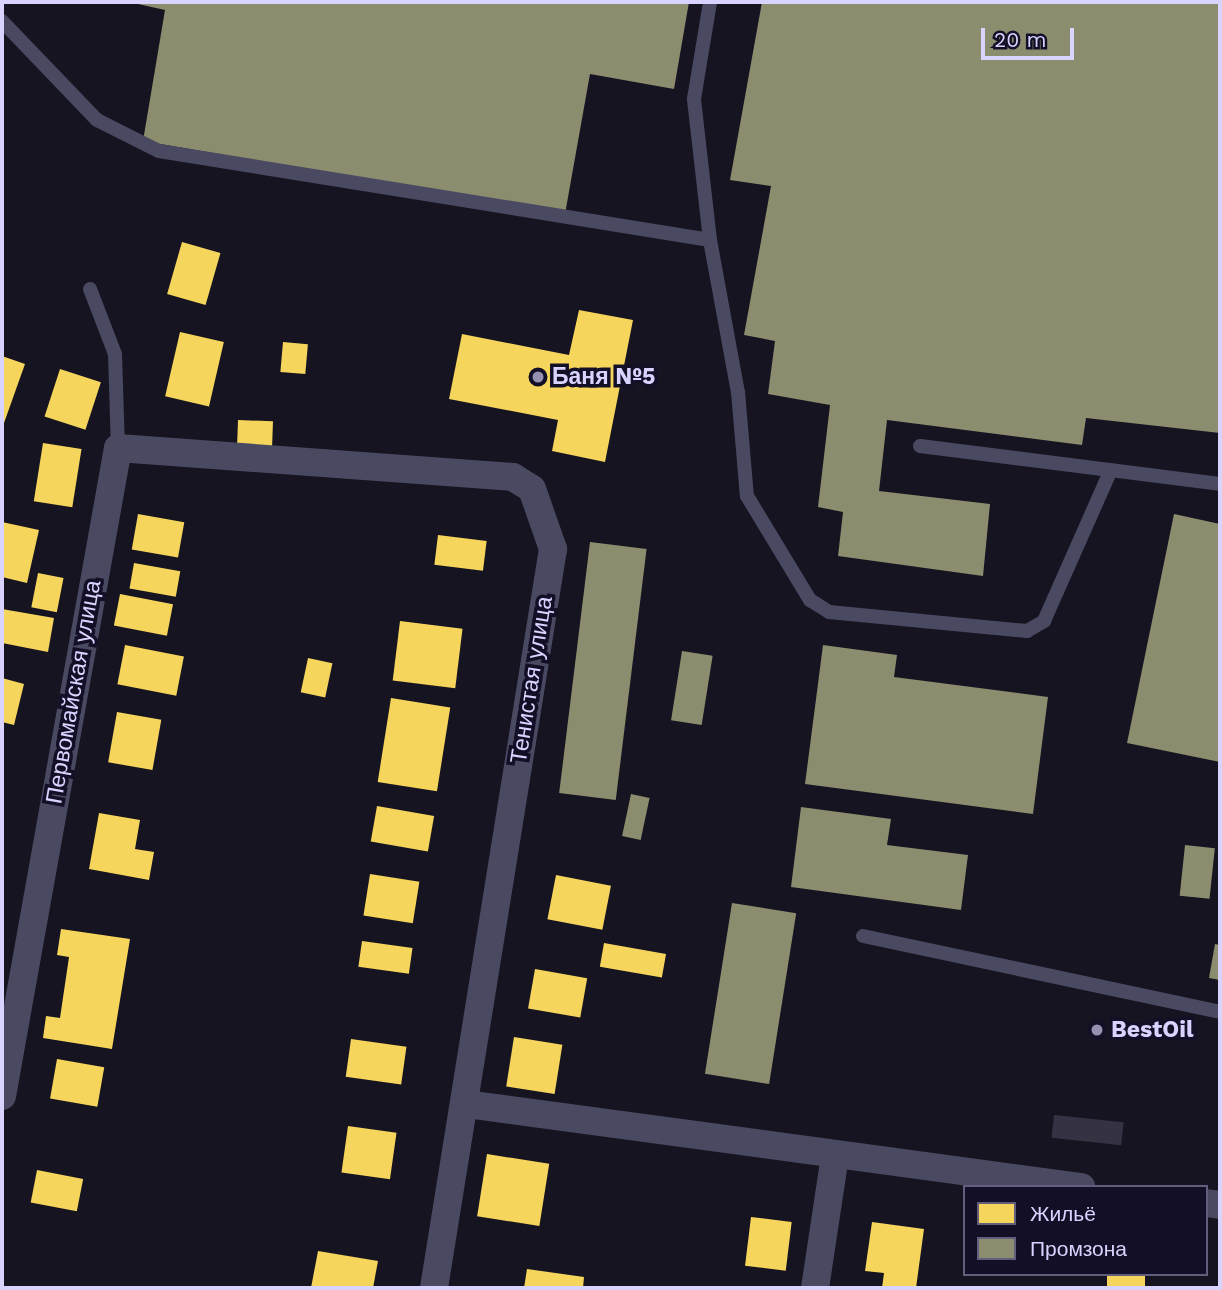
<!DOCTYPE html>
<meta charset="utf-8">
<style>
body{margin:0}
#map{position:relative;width:1222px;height:1290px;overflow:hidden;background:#161421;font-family:"Work Sans",sans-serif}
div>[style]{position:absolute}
.homes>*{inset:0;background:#f6d55c;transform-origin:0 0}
.industry>*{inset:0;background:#8c8c6e;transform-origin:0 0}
.building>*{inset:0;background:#343243;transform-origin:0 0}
.service>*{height:14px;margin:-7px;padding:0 7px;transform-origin:7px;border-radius:7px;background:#4a4962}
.minor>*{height:28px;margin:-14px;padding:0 14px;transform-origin:14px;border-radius:14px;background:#4a4962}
.dots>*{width:19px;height:19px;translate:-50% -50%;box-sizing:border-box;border:4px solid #130f26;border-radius:50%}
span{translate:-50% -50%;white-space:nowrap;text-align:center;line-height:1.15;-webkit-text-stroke:7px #130f26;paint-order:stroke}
.poi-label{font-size:23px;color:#d9d4ff;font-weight:700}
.left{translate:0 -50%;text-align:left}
.street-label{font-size:23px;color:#d9d4ff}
.frame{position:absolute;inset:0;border:4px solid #d9d4ff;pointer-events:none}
.legend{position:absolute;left:963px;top:1185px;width:245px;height:91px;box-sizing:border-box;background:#130f26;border:2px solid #625e7d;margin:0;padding:9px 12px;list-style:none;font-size:21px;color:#d9d4ff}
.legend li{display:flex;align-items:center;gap:14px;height:35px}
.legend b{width:35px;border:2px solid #625e7d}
.scale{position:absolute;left:981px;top:28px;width:93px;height:32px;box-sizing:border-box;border:4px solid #d9d4ff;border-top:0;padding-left:9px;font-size:21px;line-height:24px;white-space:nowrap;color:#d9d4ff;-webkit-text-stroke:5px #130f26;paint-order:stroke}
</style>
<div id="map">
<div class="homes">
<div style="left:182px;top:242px;width:40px;height:54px;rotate:16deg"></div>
<div style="clip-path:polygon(579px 310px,633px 320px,605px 462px,552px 451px,558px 420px,449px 399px,462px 334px,569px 355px)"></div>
<div style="left:180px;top:332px;width:45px;height:66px;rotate:13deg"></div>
<div style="left:283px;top:342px;width:25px;height:30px;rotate:5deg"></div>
<div style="clip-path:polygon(2px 356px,25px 364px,4px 423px,2px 422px)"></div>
<div style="left:60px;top:369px;width:43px;height:50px;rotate:18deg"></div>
<div style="left:238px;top:420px;width:35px;height:29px;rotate:2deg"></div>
<div style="left:43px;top:443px;width:39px;height:59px;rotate:9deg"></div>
<div style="left:138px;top:514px;width:47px;height:36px;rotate:10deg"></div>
<div style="clip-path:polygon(2px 522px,39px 530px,27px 583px,2px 577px)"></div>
<div style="left:438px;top:535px;width:49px;height:30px;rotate:7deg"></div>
<div style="left:134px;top:563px;width:47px;height:26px;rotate:10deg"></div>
<div style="left:38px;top:573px;width:26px;height:35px;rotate:11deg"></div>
<div style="left:120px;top:594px;width:54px;height:32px;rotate:11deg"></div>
<div style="clip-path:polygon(2px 609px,54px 618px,48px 652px,2px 643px)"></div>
<div style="left:400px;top:621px;width:63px;height:60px;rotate:7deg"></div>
<div style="left:125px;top:645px;width:60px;height:40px;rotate:11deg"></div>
<div style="left:308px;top:658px;width:25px;height:35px;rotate:12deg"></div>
<div style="clip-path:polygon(2px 678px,24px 684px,14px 725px,2px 722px)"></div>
<div style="left:391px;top:698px;width:60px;height:85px;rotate:9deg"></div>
<div style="left:117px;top:712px;width:45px;height:51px;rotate:10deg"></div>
<div style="left:377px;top:806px;width:58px;height:36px;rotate:10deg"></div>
<div style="clip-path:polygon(99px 813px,140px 820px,135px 849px,154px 852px,149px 880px,89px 869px)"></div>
<div style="left:370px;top:874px;width:50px;height:42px;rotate:9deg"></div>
<div style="left:556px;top:875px;width:56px;height:45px;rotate:11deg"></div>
<div style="clip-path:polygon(61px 929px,130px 939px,112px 1049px,43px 1038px,46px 1016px,60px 1018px,69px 957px,57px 955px)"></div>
<div style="left:362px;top:941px;width:51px;height:26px;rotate:8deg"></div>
<div style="left:604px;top:943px;width:63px;height:24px;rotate:10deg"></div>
<div style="left:535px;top:969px;width:53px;height:40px;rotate:10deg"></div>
<div style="left:514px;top:1037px;width:49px;height:50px;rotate:9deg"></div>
<div style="left:351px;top:1039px;width:56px;height:38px;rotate:8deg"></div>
<div style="left:57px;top:1059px;width:48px;height:40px;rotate:10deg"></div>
<div style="left:348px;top:1126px;width:49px;height:47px;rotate:8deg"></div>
<div style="left:487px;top:1154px;width:63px;height:63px;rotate:9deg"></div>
<div style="left:37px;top:1170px;width:47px;height:33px;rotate:11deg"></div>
<div style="left:751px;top:1217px;width:41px;height:49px;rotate:7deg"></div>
<div style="clip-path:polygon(872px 1222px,924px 1229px,916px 1288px,882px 1288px,884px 1273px,865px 1271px)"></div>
<div style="clip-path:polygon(318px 1251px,378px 1261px,373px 1288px,311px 1288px)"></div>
<div style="clip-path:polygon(527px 1269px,584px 1277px,583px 1288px,524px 1288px)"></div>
<div style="left:1107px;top:1274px;width:38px;height:14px"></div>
</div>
<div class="industry">
<div style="clip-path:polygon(129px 2px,689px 2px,674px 89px,590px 74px,565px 214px,143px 141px,165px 10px)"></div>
<div style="clip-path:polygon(762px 2px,1220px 2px,1220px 433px,1086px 418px,1082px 445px,887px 420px,879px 491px,990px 504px,983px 576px,838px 556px,843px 512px,818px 507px,830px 405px,768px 394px,775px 341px,744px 335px,771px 186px,730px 180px)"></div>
<div style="clip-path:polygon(1174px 514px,1220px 524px,1220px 762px,1127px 743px)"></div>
<div style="left:590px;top:542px;width:57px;height:253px;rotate:7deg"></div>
<div style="clip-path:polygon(823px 645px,897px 655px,894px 677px,1048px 697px,1033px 814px,805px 784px)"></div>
<div style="left:682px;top:651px;width:31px;height:70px;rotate:9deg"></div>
<div style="left:631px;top:794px;width:19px;height:43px;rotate:12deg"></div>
<div style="clip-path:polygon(801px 807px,891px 819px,887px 845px,968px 855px,961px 910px,791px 887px)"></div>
<div style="left:1185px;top:845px;width:30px;height:51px;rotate:6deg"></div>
<div style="left:732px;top:903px;width:65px;height:173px;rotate:9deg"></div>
<div style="clip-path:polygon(1215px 944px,1220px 945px,1220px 980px,1209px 978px)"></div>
</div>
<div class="building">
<div style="left:1054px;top:1115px;width:70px;height:23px;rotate:6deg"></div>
</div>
<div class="service">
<div style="left:2px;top:21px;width:137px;rotate:46.2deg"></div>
<div style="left:97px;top:120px;width:69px;rotate:26.6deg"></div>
<div style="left:159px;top:151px;width:558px;rotate:9.18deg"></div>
<div style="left:710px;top:240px;width:155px;rotate:79.6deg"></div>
<div style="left:738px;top:392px;width:104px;rotate:85.1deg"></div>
<div style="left:747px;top:496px;width:122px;rotate:58.8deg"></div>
<div style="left:810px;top:600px;width:22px;rotate:32deg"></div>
<div style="left:829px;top:612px;width:199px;rotate:5.5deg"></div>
<div style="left:1027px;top:631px;width:20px;rotate:-30deg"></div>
<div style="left:1044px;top:621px;width:165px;rotate:-66.1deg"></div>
<div style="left:710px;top:240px;width:142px;rotate:-96.5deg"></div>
<div style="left:694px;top:99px;width:98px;rotate:-80.6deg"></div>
<div style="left:90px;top:289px;width:70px;rotate:69deg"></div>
<div style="left:115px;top:354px;width:94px;rotate:88.2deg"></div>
<div style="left:920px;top:446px;width:302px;rotate:7.2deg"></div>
<div style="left:863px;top:936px;width:365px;rotate:12deg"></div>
</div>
<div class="minor">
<div style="left:2px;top:1096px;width:658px;rotate:-79.85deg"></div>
<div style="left:118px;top:448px;width:396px;rotate:4.2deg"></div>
<div style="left:513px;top:477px;width:22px;rotate:32deg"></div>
<div style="left:532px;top:489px;width:64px;rotate:70.7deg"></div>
<div style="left:553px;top:549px;width:749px;rotate:99.15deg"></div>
<div style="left:466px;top:1104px;width:621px;rotate:7.69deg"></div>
<div style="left:1206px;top:1203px;width:14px;rotate:8deg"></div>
<div style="left:815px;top:1288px;width:134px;rotate:-81.4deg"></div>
</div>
<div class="dots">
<div style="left:538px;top:377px;background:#9591b1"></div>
<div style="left:1097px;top:1030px;background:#9591b1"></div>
</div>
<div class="poi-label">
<span class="left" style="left:552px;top:377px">Баня №5</span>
<span class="left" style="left:1111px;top:1030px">BestOil</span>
</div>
<div class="street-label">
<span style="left:532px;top:680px;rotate:-81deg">Тенистая улица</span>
<span style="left:74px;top:692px;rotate:-80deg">Первомайская улица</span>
</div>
<div class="frame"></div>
<ul class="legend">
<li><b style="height:19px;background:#f6d55c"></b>Жильё</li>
<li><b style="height:19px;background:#8c8c6e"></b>Промзона</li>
</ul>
<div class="scale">20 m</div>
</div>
